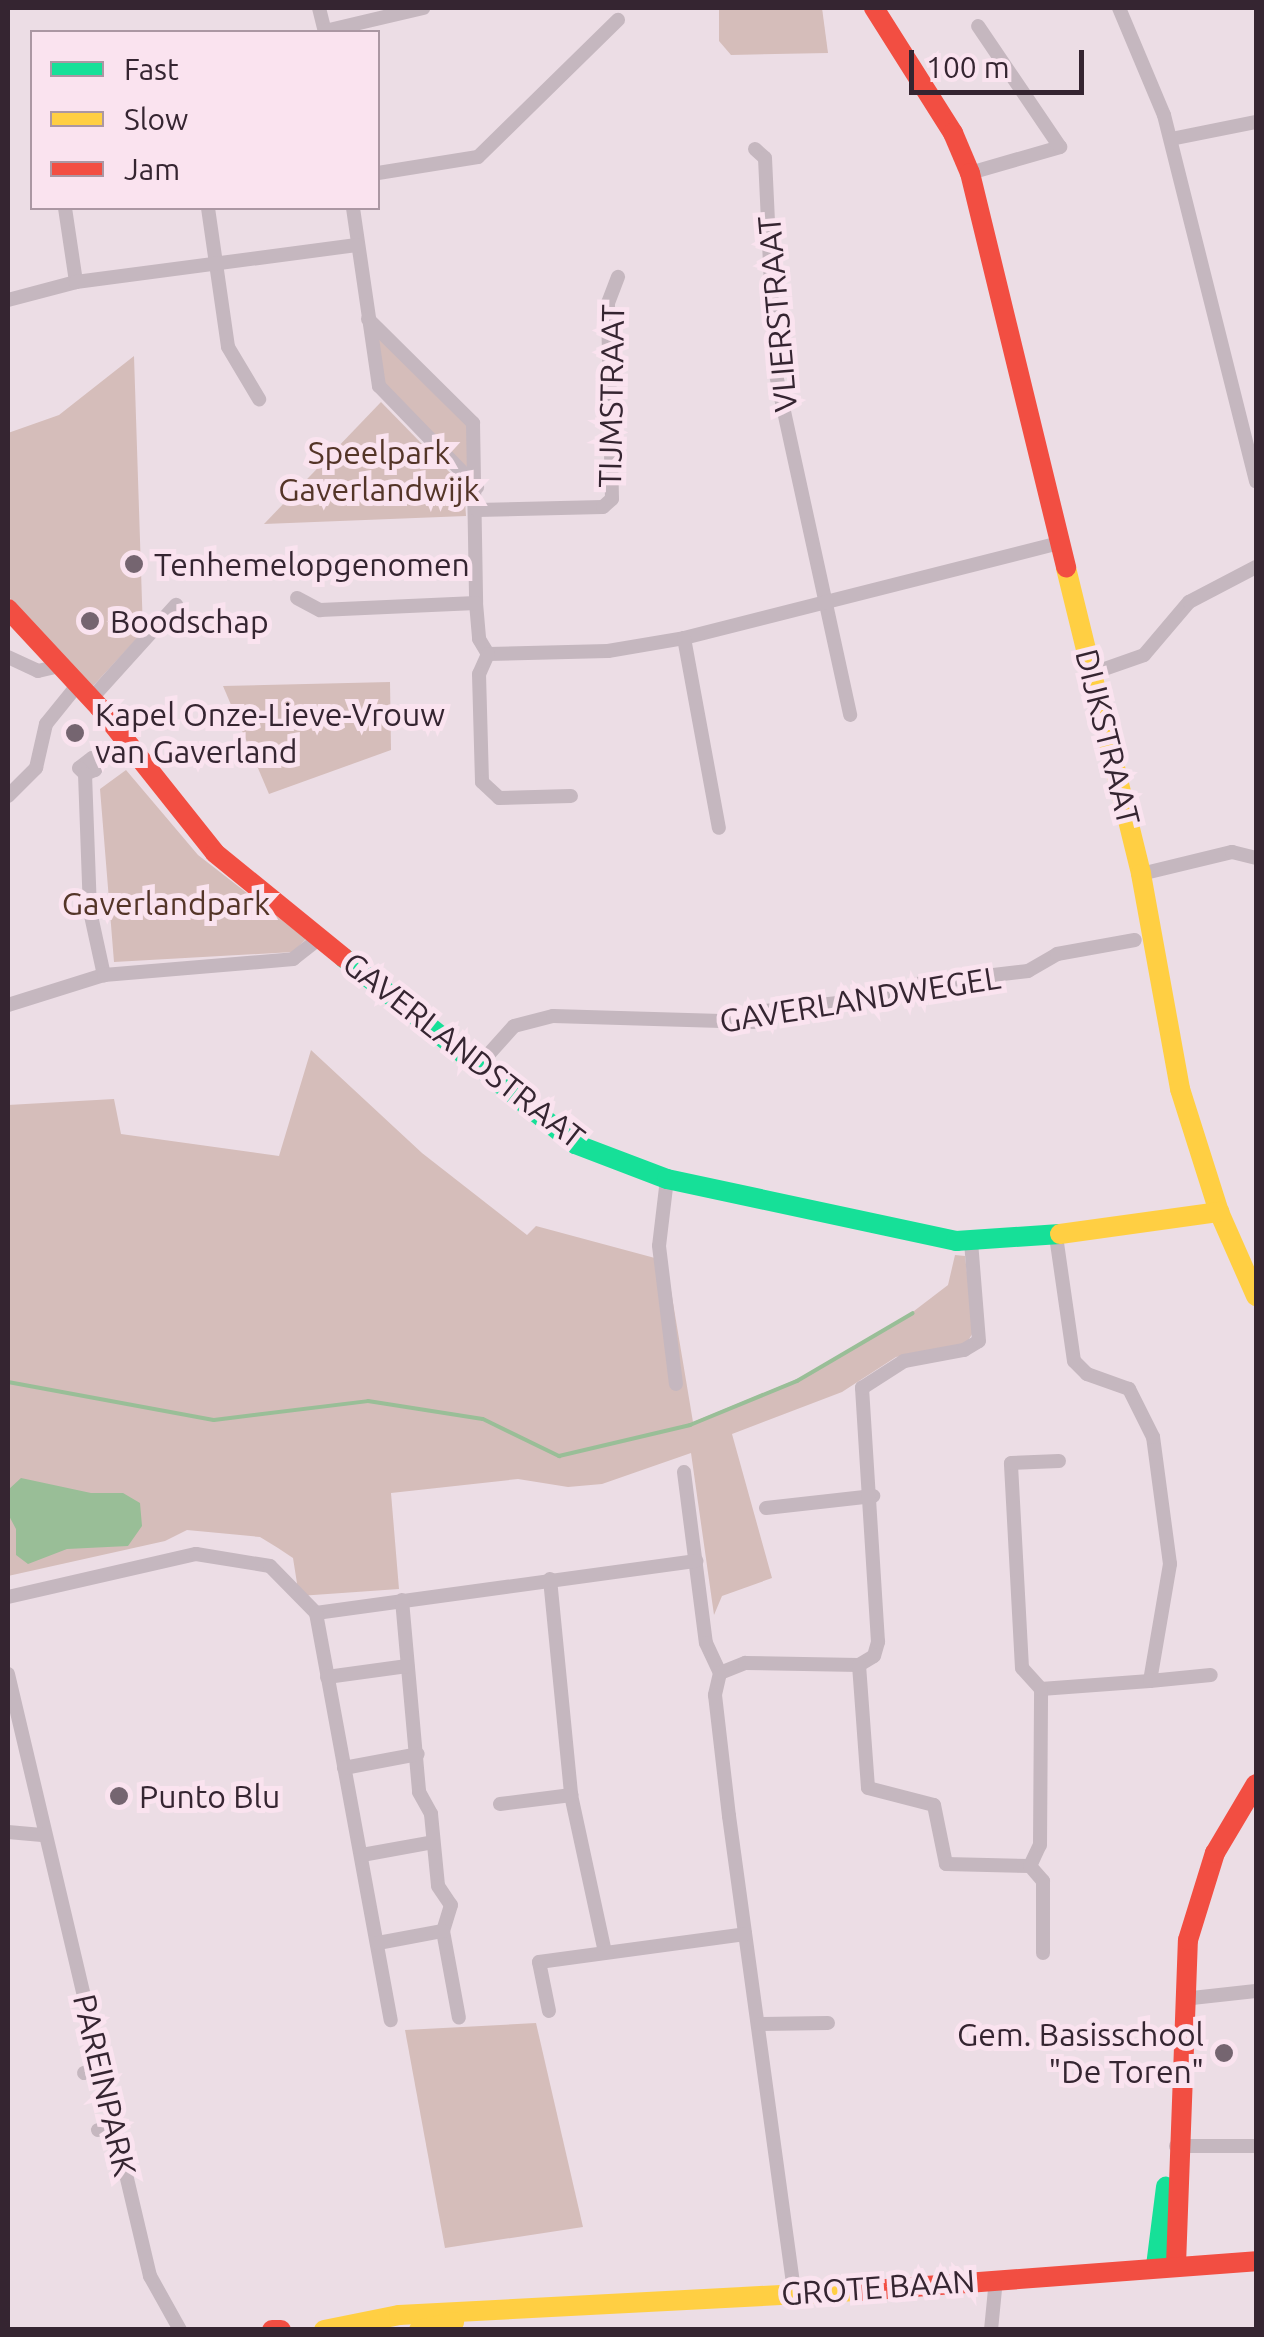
<!DOCTYPE html>
<style>
body{margin:0}
#map{position:relative;width:1264px;height:2337px;overflow:hidden;background:#ecdde5;font-family:Ubuntu,sans-serif}
div>[style]{position:absolute}
.green>*{inset:0;background:#d5bdba}
.water>*{inset:0;background:#99be97}
.stream>*{height:4px;margin:-2px;padding:0 2px;transform-origin:2px;border-radius:2px;background:#99be97}
.street>*{height:14px;margin:-7px;padding:0 7px;transform-origin:7px;border-radius:7px;background:#c5b7bf}
.fast>*{height:20px;margin:-10px;padding:0 10px;transform-origin:10px;border-radius:10px;background:#16e098}
.slow>*{height:20px;margin:-10px;padding:0 10px;transform-origin:10px;border-radius:10px;background:#ffcf43}
.jam>*{height:20px;margin:-10px;padding:0 10px;transform-origin:10px;border-radius:10px;background:#f24e42}
.dots>*{width:28px;height:28px;translate:-50% -50%;box-sizing:border-box;border:5px solid #fae3ef;border-radius:50%}
span{translate:-50% -50%;white-space:nowrap;text-align:center;line-height:1.15;-webkit-text-stroke:10px #fae3ef;paint-order:stroke}
.street-label{font-size:32px;color:#352531}
.park-label{font-size:32px;color:#543528}
.poi-label{font-size:32px;color:#352531}
.left{translate:0 -50%;text-align:left}
.right{translate:-100% -50%;text-align:right}
.frame{position:absolute;inset:0;border:10px solid #352531;pointer-events:none}
.legend{position:absolute;left:30px;top:30px;width:350px;height:180px;box-sizing:border-box;background:#fae3ef;border:2px solid #ab97a3;margin:0;padding:12px 18px;list-style:none;font-size:30px;color:#352531}
.legend li{display:flex;align-items:center;gap:20px;height:50px}
.legend b{width:50px;border:2px solid #ab97a3}
.scale{position:absolute;left:909px;top:50px;width:175px;height:45px;box-sizing:border-box;border:5px solid #352531;border-top:0;padding-left:12px;font-size:30px;line-height:35px;white-space:nowrap;color:#352531;-webkit-text-stroke:8px #fae3ef;paint-order:stroke}
</style>
<div id="map">
<div class="green">
<div style="clip-path:polygon(719px 8px,822px 8px,828px 53px,731px 55px,719px 41px)"></div>
<div style="clip-path:polygon(373px 335px,384px 338px,471px 427px,468px 472px,383px 385px)"></div>
<div style="clip-path:polygon(134px 356px,143px 632px,92px 687px,8px 596px,8px 433px,59px 415px)"></div>
<div style="clip-path:polygon(381px 402px,464px 487px,466px 516px,264px 524px)"></div>
<div style="clip-path:polygon(390px 682px,391px 750px,269px 794px,223px 686px)"></div>
<div style="clip-path:polygon(126px 770px,198px 855px,306px 939px,293px 952px,114px 962px,100px 789px)"></div>
<div style="clip-path:polygon(311px 1050px,422px 1153px,527px 1235px,536px 1226px,666px 1261px,693px 1422px,800px 1378px,914px 1311px,948px 1285px,955px 1255px,965px 1256px,974px 1331px,966px 1344px,896px 1357px,842px 1392px,732px 1434px,772px 1578px,722px 1596px,714px 1615px,691px 1453px,602px 1484px,568px 1487px,518px 1479px,391px 1493px,399px 1589px,299px 1596px,293px 1558px,278px 1548px,260px 1537px,187px 1530px,165px 1541px,8px 1576px,8px 1105px,114px 1099px,121px 1134px,279px 1156px)"></div>
<div style="clip-path:polygon(536px 2023px,583px 2227px,445px 2248px,405px 2030px)"></div>
</div>
<div class="water">
<div style="clip-path:polygon(21px 1478px,91px 1493px,123px 1493px,140px 1503px,142px 1526px,128px 1546px,67px 1549px,28px 1564px,16px 1555px,16px 1529px,8px 1514px,8px 1490px)"></div>
</div>
<div class="stream">
<div style="left:8px;top:1382px;width:209px;rotate:10.5deg"></div>
<div style="left:214px;top:1420px;width:155px;rotate:-7deg"></div>
<div style="left:368px;top:1401px;width:116px;rotate:8.9deg"></div>
<div style="left:483px;top:1419px;width:85px;rotate:26deg"></div>
<div style="left:559px;top:1456px;width:135px;rotate:-13.3deg"></div>
<div style="left:690px;top:1425px;width:116px;rotate:-22.4deg"></div>
<div style="left:797px;top:1381px;width:134px;rotate:-30.4deg"></div>
</div>
<div class="street">
<div style="left:319px;top:8px;width:25px;rotate:76deg"></div>
<div style="left:1119px;top:8px;width:116px;rotate:67.2deg"></div>
<div style="left:1164px;top:115px;width:378px;rotate:75.9deg"></div>
<div style="left:325px;top:31px;width:101px;rotate:-13.2deg"></div>
<div style="left:1171px;top:139px;width:87px;rotate:-11.3deg"></div>
<div style="left:755px;top:149px;width:13px;rotate:42deg"></div>
<div style="left:765px;top:158px;width:212px;rotate:87.3deg"></div>
<div style="left:775px;top:370px;width:353px;rotate:77.7deg"></div>
<div style="left:378px;top:173px;width:101px;rotate:-9.1deg"></div>
<div style="left:478px;top:157px;width:196px;rotate:-44.4deg"></div>
<div style="left:970px;top:173px;width:94px;rotate:-16.1deg"></div>
<div style="left:1060px;top:147px;width:146px;rotate:-124.1deg"></div>
<div style="left:65px;top:208px;width:75px;rotate:81.5deg"></div>
<div style="left:208px;top:208px;width:140px;rotate:81.8deg"></div>
<div style="left:228px;top:347px;width:61px;rotate:59.2deg"></div>
<div style="left:353px;top:208px;width:180px;rotate:81.7deg"></div>
<div style="left:379px;top:386px;width:141px;rotate:45.9deg"></div>
<div style="left:8px;top:300px;width:70px;rotate:-14.8deg"></div>
<div style="left:76px;top:282px;width:283px;rotate:-7.5deg"></div>
<div style="left:368px;top:319px;width:148px;rotate:44.7deg"></div>
<div style="left:473px;top:423px;width:180px;rotate:89deg"></div>
<div style="left:476px;top:603px;width:36px;rotate:85deg"></div>
<div style="left:479px;top:639px;width:17px;rotate:59deg"></div>
<div style="left:488px;top:654px;width:120px;rotate:-1.4deg"></div>
<div style="left:608px;top:651px;width:77px;rotate:-9.7deg"></div>
<div style="left:684px;top:638px;width:387px;rotate:-14.2deg"></div>
<div style="left:477px;top:510px;width:126px;rotate:-1.4deg"></div>
<div style="left:603px;top:507px;width:12px;rotate:-42deg"></div>
<div style="left:612px;top:499px;width:196px;rotate:-91.2deg"></div>
<div style="left:608px;top:303px;width:28px;rotate:-69deg"></div>
<div style="left:297px;top:598px;width:26px;rotate:28deg"></div>
<div style="left:320px;top:610px;width:156px;rotate:-2.6deg"></div>
<div style="left:684px;top:638px;width:193px;rotate:79.6deg"></div>
<div style="left:488px;top:654px;width:22px;rotate:114deg"></div>
<div style="left:479px;top:674px;width:108px;rotate:88.4deg"></div>
<div style="left:482px;top:782px;width:23px;rotate:43deg"></div>
<div style="left:499px;top:798px;width:72px;rotate:-1.6deg"></div>
<div style="left:8px;top:657px;width:33px;rotate:25deg"></div>
<div style="left:38px;top:671px;width:22px;rotate:-13deg"></div>
<div style="left:1093px;top:673px;width:54px;rotate:-19.4deg"></div>
<div style="left:1144px;top:655px;width:70px;rotate:-49.7deg"></div>
<div style="left:1189px;top:602px;width:76px;rotate:-27.6deg"></div>
<div style="left:91px;top:699px;width:127px;rotate:-47.9deg"></div>
<div style="left:85px;top:774px;width:11px;rotate:-22deg"></div>
<div style="left:95px;top:770px;width:12px;rotate:-104deg"></div>
<div style="left:92px;top:758px;width:16px;rotate:142deg"></div>
<div style="left:79px;top:768px;width:8px;rotate:45deg"></div>
<div style="left:85px;top:774px;width:137px;rotate:87.9deg"></div>
<div style="left:90px;top:911px;width:66px;rotate:77.7deg"></div>
<div style="left:8px;top:796px;width:40px;rotate:-45deg"></div>
<div style="left:36px;top:768px;width:45px;rotate:-77.2deg"></div>
<div style="left:46px;top:724px;width:48px;rotate:-51deg"></div>
<div style="left:1141px;top:874px;width:94px;rotate:-13.6deg"></div>
<div style="left:1232px;top:852px;width:25px;rotate:14deg"></div>
<div style="left:8px;top:1005px;width:101px;rotate:-17.4deg"></div>
<div style="left:104px;top:975px;width:190px;rotate:-4.8deg"></div>
<div style="left:293px;top:959px;width:36px;rotate:-38deg"></div>
<div style="left:479px;top:1065px;width:52px;rotate:-48.1deg"></div>
<div style="left:514px;top:1026px;width:40px;rotate:-14.4deg"></div>
<div style="left:553px;top:1016px;width:202px;rotate:1.7deg"></div>
<div style="left:755px;top:1022px;width:15px;rotate:-48deg"></div>
<div style="left:765px;top:1011px;width:146px;rotate:-6.3deg"></div>
<div style="left:910px;top:995px;width:13px;rotate:-58deg"></div>
<div style="left:917px;top:984px;width:112px;rotate:-6.7deg"></div>
<div style="left:1028px;top:971px;width:34px;rotate:-30deg"></div>
<div style="left:1057px;top:954px;width:79px;rotate:-10.2deg"></div>
<div style="left:667px;top:1179px;width:67px;rotate:96.8deg"></div>
<div style="left:659px;top:1246px;width:139px;rotate:83deg"></div>
<div style="left:684px;top:1472px;width:172px;rotate:82.7deg"></div>
<div style="left:706px;top:1643px;width:33px;rotate:65deg"></div>
<div style="left:720px;top:1673px;width:23px;rotate:103deg"></div>
<div style="left:715px;top:1695px;width:122px;rotate:83.4deg"></div>
<div style="left:729px;top:1816px;width:480px;rotate:82.2deg"></div>
<div style="left:766px;top:1508px;width:108px;rotate:-6.4deg"></div>
<div style="left:550px;top:1579px;width:217px;rotate:84.4deg"></div>
<div style="left:571px;top:1795px;width:161px;rotate:77.8deg"></div>
<div style="left:8px;top:1597px;width:193px;rotate:-12.9deg"></div>
<div style="left:196px;top:1554px;width:75px;rotate:9.2deg"></div>
<div style="left:270px;top:1566px;width:66px;rotate:45.6deg"></div>
<div style="left:316px;top:1613px;width:384px;rotate:-7.8deg"></div>
<div style="left:402px;top:1600px;width:193px;rotate:84.9deg"></div>
<div style="left:419px;top:1792px;width:25px;rotate:61deg"></div>
<div style="left:431px;top:1814px;width:72px;rotate:84.4deg"></div>
<div style="left:438px;top:1886px;width:23px;rotate:56deg"></div>
<div style="left:451px;top:1905px;width:27px;rotate:107deg"></div>
<div style="left:443px;top:1931px;width:88px;rotate:79.6deg"></div>
<div style="left:316px;top:1613px;width:414px;rotate:79.6deg"></div>
<div style="left:859px;top:1665px;width:17px;rotate:-31deg"></div>
<div style="left:874px;top:1656px;width:15px;rotate:-74deg"></div>
<div style="left:878px;top:1642px;width:255px;rotate:-93.6deg"></div>
<div style="left:862px;top:1388px;width:50px;rotate:-32.7deg"></div>
<div style="left:904px;top:1361px;width:61px;rotate:-10.4deg"></div>
<div style="left:964px;top:1350px;width:17px;rotate:-31deg"></div>
<div style="left:979px;top:1341px;width:100px;rotate:-94.6deg"></div>
<div style="left:720px;top:1673px;width:27px;rotate:-22deg"></div>
<div style="left:745px;top:1663px;width:114px;rotate:1deg"></div>
<div style="left:859px;top:1665px;width:123px;rotate:85.8deg"></div>
<div style="left:868px;top:1788px;width:68px;rotate:14.4deg"></div>
<div style="left:934px;top:1805px;width:60px;rotate:78.5deg"></div>
<div style="left:946px;top:1864px;width:84px;rotate:1.4deg"></div>
<div style="left:1030px;top:1866px;width:23px;rotate:-65deg"></div>
<div style="left:1040px;top:1845px;width:156px;rotate:-89.6deg"></div>
<div style="left:1041px;top:1689px;width:109px;rotate:-4.2deg"></div>
<div style="left:1150px;top:1681px;width:119px;rotate:-80.3deg"></div>
<div style="left:1170px;top:1564px;width:128px;rotate:-97.6deg"></div>
<div style="left:1153px;top:1437px;width:54px;rotate:-116.6deg"></div>
<div style="left:1129px;top:1389px;width:45px;rotate:-160.3deg"></div>
<div style="left:1087px;top:1374px;width:18px;rotate:-135deg"></div>
<div style="left:1074px;top:1361px;width:126px;rotate:-98.2deg"></div>
<div style="left:8px;top:1674px;width:619px;rotate:76.73deg"></div>
<div style="left:150px;top:2276px;width:62px;rotate:60.9deg"></div>
<div style="left:327px;top:1677px;width:81px;rotate:-7.8deg"></div>
<div style="left:1150px;top:1681px;width:61px;rotate:-5.6deg"></div>
<div style="left:1041px;top:1689px;width:28px;rotate:-132deg"></div>
<div style="left:1022px;top:1668px;width:205px;rotate:-93.1deg"></div>
<div style="left:1011px;top:1463px;width:48px;rotate:-2.4deg"></div>
<div style="left:344px;top:1768px;width:75px;rotate:-10.7deg"></div>
<div style="left:500px;top:1804px;width:72px;rotate:-7.2deg"></div>
<div style="left:8px;top:1832px;width:37px;rotate:5deg"></div>
<div style="left:362px;top:1855px;width:68px;rotate:-10.2deg"></div>
<div style="left:1030px;top:1866px;width:20px;rotate:49deg"></div>
<div style="left:1043px;top:1881px;width:72px;rotate:90deg"></div>
<div style="left:378px;top:1943px;width:66px;rotate:-10.5deg"></div>
<div style="left:1183px;top:1999px;width:73px;rotate:-6.3deg"></div>
<div style="left:549px;top:2011px;width:50px;rotate:-101.5deg"></div>
<div style="left:539px;top:1962px;width:208px;rotate:-7.7deg"></div>
<div style="left:761px;top:2024px;width:67px;rotate:-0.9deg"></div>
<div style="left:84px;top:2073px;width:17px;rotate:-17deg"></div>
<div style="left:98px;top:2130px;width:16px;rotate:-11deg"></div>
<div style="left:1176px;top:2146px;width:80px"></div>
<div style="left:991px;top:2330px;width:51px;rotate:-84.4deg"></div>
</div>
<div class="fast">
<div style="left:344px;top:958px;width:297px;rotate:38.8deg"></div>
<div style="left:575px;top:1144px;width:98px;rotate:20.8deg"></div>
<div style="left:667px;top:1179px;width:296px;rotate:12.1deg"></div>
<div style="left:956px;top:1241px;width:104px;rotate:-3.9deg"></div>
<div style="left:1156px;top:2266px;width:80px;rotate:-82.8deg"></div>
</div>
<div class="slow">
<div style="left:1066px;top:568px;width:315px;rotate:76.2deg"></div>
<div style="left:1141px;top:874px;width:219px;rotate:79.7deg"></div>
<div style="left:1180px;top:1089px;width:129px;rotate:72.4deg"></div>
<div style="left:1219px;top:1212px;width:92px;rotate:66.2deg"></div>
<div style="left:1060px;top:1234px;width:161px;rotate:-7.9deg"></div>
<div style="left:324px;top:2330px;width:76px;rotate:-11.3deg"></div>
<div style="left:399px;top:2315px;width:462px;rotate:-3deg"></div>
<div style="left:419px;top:2330px;width:36px;rotate:-13deg"></div>
</div>
<div class="jam">
<div style="left:874px;top:8px;width:148px;rotate:57.7deg"></div>
<div style="left:953px;top:133px;width:43px;rotate:67deg"></div>
<div style="left:970px;top:173px;width:406px;rotate:76.3deg"></div>
<div style="left:8px;top:609px;width:134px;rotate:47.1deg"></div>
<div style="left:99px;top:707px;width:186px;rotate:51.5deg"></div>
<div style="left:215px;top:853px;width:166px;rotate:39.1deg"></div>
<div style="left:1176px;top:2265px;width:325px;rotate:-87.9deg"></div>
<div style="left:1188px;top:1940px;width:91px;rotate:-72.8deg"></div>
<div style="left:1215px;top:1853px;width:80px;rotate:-59.3deg"></div>
<div style="left:860px;top:2291px;width:397px;rotate:-4.3deg"></div>
<div style="left:272px;top:2330px;width:9px"></div>
</div>
<div class="dots">
<div style="left:134px;top:564px;background:#756570"></div>
<div style="left:90px;top:621px;background:#756570"></div>
<div style="left:75px;top:733px;background:#756570"></div>
<div style="left:119px;top:1796px;background:#756570"></div>
<div style="left:1224px;top:2053px;background:#756570"></div>
</div>
<div class="street-label">
<span style="left:777px;top:314px;rotate:-95deg">VLIERSTRAAT</span>
<span style="left:611px;top:396px;rotate:-89deg">TIJMSTRAAT</span>
<span style="left:1108px;top:737px;rotate:76deg">DIJKSTRAAT</span>
<span style="left:860px;top:999px;rotate:-9deg">GAVERLANDWEGEL</span>
<span style="left:464px;top:1050px;rotate:38deg">GAVERLANDSTRAAT</span>
<span style="left:105px;top:2085px;rotate:77deg">PAREINPARK</span>
<span style="left:878px;top:2287px;rotate:-4deg">GROTE BAAN</span>
</div>
<div class="park-label">
<span style="left:379px;top:471px">Speelpark<br>Gaverlandwijk</span>
<span style="left:166px;top:903px">Gaverlandpark</span>
</div>
<div class="poi-label">
<span class="left" style="left:154px;top:564px">Tenhemelopgenomen</span>
<span class="left" style="left:110px;top:621px">Boodschap</span>
<span class="left" style="left:95px;top:733px">Kapel Onze-Lieve-Vrouw<br>van Gaverland</span>
<span class="left" style="left:139px;top:1796px">Punto Blu</span>
<span class="right" style="left:1204px;top:2053px">Gem. Basisschool<br>"De Toren"</span>
</div>
<div class="frame"></div>
<ul class="legend">
<li><b style="height:12px;background:#16e098"></b>Fast</li>
<li><b style="height:12px;background:#ffcf43"></b>Slow</li>
<li><b style="height:12px;background:#f24e42"></b>Jam</li>
</ul>
<div class="scale">100 m</div>
</div>
